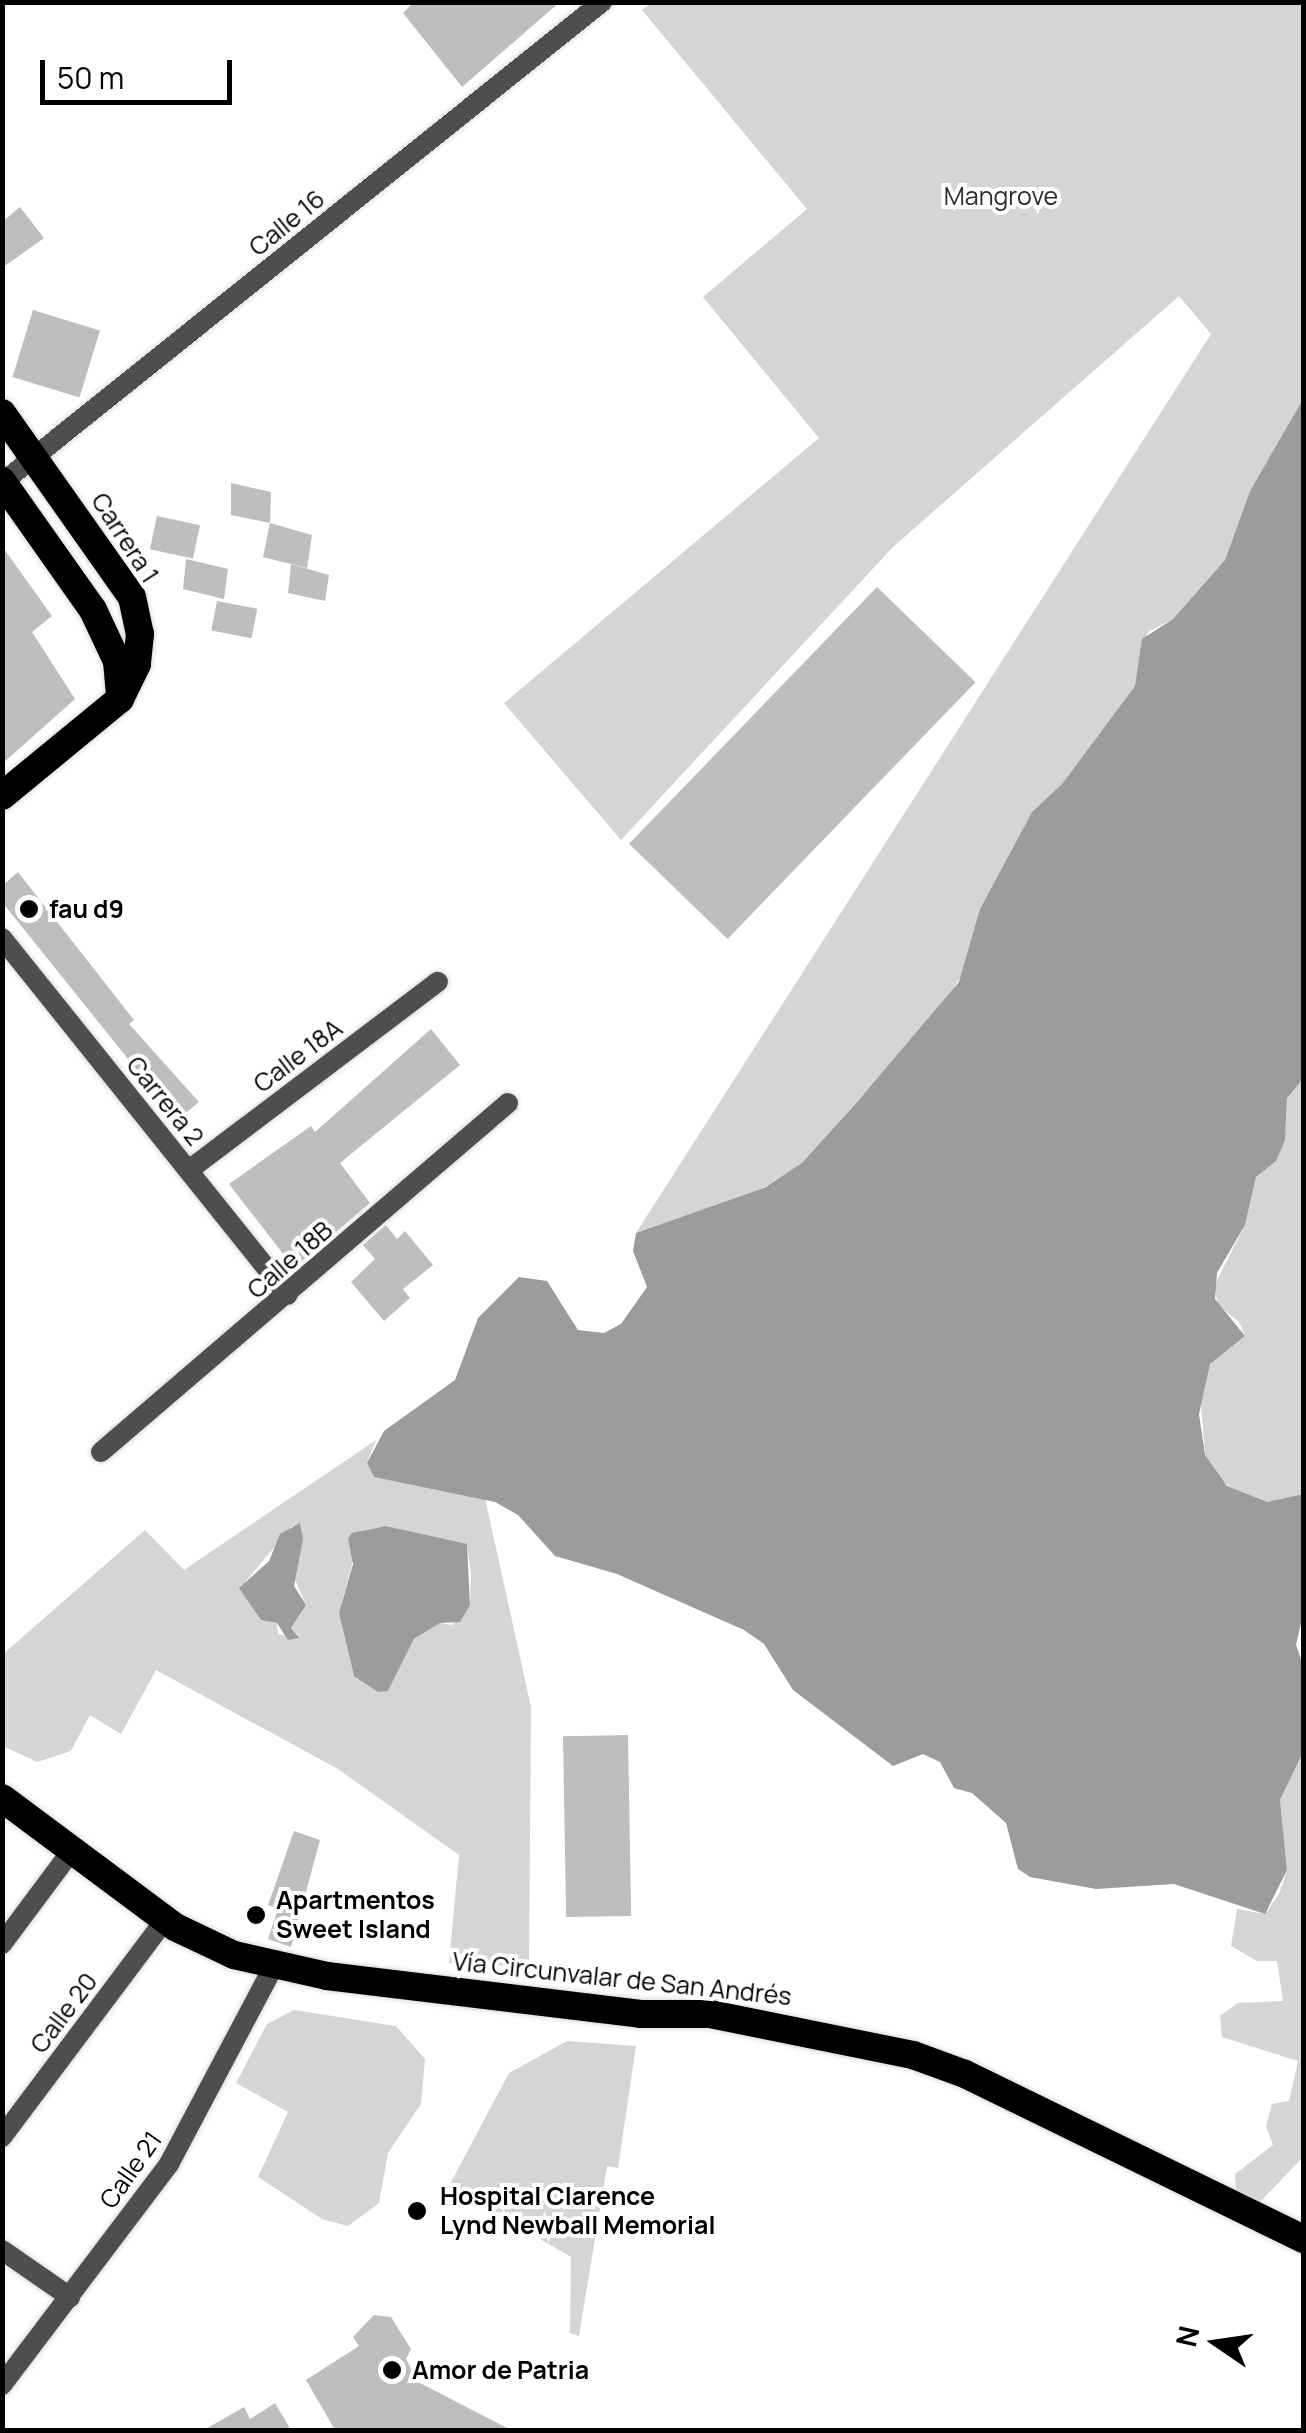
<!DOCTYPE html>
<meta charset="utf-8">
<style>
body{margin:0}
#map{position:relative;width:1306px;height:2433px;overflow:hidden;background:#fff;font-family:Manrope,sans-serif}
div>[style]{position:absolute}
.green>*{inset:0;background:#d5d5d5}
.water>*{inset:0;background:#9c9c9c}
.building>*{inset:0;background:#bebebe;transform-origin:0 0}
.roads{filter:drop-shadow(0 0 2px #dbdbdb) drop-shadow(0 0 2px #dbdbdb)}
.pedestrian>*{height:20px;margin:-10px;padding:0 10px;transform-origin:10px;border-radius:10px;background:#4e4e4e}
.minor>*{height:20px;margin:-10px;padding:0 10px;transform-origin:10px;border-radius:10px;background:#4e4e4e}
.trunk>*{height:28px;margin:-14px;padding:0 14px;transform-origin:14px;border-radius:14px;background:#000}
.dots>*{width:28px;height:28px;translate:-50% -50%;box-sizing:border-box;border:5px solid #fff;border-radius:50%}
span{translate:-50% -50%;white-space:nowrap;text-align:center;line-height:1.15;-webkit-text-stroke:8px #fff;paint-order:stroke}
.park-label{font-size:25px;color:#2c2c2c}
.street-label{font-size:25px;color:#000}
.poi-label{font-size:25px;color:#000;font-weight:700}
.left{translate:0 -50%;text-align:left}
.frame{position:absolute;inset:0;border:5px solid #000;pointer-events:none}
.north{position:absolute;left:1166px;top:2293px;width:100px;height:100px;-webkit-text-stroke:8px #fff;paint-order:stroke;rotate:283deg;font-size:28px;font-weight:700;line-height:40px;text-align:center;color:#000}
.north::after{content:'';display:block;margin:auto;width:35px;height:45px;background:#000;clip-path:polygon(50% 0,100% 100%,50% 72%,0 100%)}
.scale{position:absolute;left:40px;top:60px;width:192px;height:45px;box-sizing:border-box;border:5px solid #000;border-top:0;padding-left:12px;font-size:30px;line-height:35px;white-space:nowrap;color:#000;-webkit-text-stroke:8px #fff;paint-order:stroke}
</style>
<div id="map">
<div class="green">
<div style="clip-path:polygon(653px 2px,1303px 3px,1303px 399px,1250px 491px,1225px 560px,1173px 619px,1148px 632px,1135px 686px,1062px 784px,1032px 812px,980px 909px,966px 969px,946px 1000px,802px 1164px,748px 1197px,636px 1233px,1211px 334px,1179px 296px,893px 547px,621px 840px,504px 703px,819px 438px,703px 297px,807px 209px,642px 10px)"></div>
<div style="clip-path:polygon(1303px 1079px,1303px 1494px,1267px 1502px,1238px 1494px,1216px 1475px,1205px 1455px,1200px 1392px,1210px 1364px,1245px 1336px,1239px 1322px,1218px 1305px,1214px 1286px,1245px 1225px,1256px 1177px,1276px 1161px,1285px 1141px,1287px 1098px)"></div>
<div style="clip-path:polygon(evenodd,376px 1440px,367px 1463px,374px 1477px,485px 1498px,531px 1707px,529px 1967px,449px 1963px,459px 1855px,338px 1769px,156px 1670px,121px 1734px,90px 1715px,71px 1751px,37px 1762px,3px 1746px,3px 1654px,145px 1530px,184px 1570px,376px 1440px,292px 1526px,303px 1539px,293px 1575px,306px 1605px,291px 1628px,298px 1637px,278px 1634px,277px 1623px,261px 1620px,246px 1581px,292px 1526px,376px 1440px,386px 1526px,467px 1545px,471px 1574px,470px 1604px,452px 1625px,440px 1623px,414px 1639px,388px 1691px,354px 1676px,339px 1613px,361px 1531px,386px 1526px)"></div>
<div style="clip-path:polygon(1303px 1753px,1303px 2157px,1256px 2206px,1236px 2190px,1235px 2174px,1273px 2145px,1266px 2126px,1272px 2104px,1289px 2101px,1298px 2061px,1222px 2037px,1220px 2016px,1238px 2003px,1283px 2001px,1277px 1961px,1257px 1961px,1231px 1946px,1237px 1909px,1265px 1914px,1279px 1894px,1287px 1870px,1280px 1801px)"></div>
<div style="clip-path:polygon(294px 2010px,396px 2026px,425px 2059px,421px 2104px,388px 2153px,379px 2203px,348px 2226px,322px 2219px,258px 2177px,288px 2112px,236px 2083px,267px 2024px)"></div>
<div style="clip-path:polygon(567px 2041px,636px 2046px,618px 2168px,607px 2166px,579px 2336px,570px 2333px,571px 2257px,449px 2186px,509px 2073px)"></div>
</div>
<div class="water">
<div style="clip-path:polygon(1303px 399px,1303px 1079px,1287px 1098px,1285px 1141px,1276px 1161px,1256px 1177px,1245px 1225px,1217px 1273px,1215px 1299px,1245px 1336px,1210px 1364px,1199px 1414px,1205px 1455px,1227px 1486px,1267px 1502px,1303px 1494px,1304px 1610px,1296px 1645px,1303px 1665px,1303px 1753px,1280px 1800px,1287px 1870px,1265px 1914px,1174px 1884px,1096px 1889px,1030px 1877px,1018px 1869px,1006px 1823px,972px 1793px,954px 1788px,940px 1762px,923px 1754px,893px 1766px,793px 1690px,764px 1644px,744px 1630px,617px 1574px,555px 1556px,518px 1515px,495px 1502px,374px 1477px,367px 1463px,384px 1431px,455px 1380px,478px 1318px,519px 1277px,547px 1281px,578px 1330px,604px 1333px,621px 1324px,647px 1287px,633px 1251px,636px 1233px,764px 1188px,802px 1163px,857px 1102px,959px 982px,980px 909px,1032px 812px,1062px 784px,1135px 686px,1142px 639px,1173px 619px,1225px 560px,1250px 491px)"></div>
<div style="clip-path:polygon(300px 1523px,303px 1539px,294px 1586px,306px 1605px,291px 1628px,299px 1638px,288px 1640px,277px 1623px,261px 1620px,239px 1588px,269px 1561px,280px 1534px)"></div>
<div style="clip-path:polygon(386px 1526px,467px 1544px,470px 1605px,460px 1622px,440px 1623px,414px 1639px,388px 1691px,378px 1692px,354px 1676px,339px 1613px,353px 1564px,348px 1539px,352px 1533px)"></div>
</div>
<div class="building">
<div style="clip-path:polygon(414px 2px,560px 2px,462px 87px,403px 13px)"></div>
<div style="clip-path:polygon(20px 207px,44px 238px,2px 268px,2px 222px)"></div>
<div style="left:33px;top:310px;width:70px;height:70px;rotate:17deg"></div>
<div style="clip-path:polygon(231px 483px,271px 492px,270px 523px,231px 515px)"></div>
<div style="left:157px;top:516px;width:44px;height:34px;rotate:12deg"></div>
<div style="clip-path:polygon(270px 523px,312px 535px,307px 568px,263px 557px)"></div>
<div style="clip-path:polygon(2px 546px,52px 616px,32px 632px,75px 699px,2px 764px)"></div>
<div style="clip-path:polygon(186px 559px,228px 569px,224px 599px,183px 589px)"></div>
<div style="clip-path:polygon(291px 564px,329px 575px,325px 601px,288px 593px)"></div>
<div style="left:877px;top:587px;width:137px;height:357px;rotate:44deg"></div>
<div style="left:217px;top:601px;width:41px;height:30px;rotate:11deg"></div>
<div style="clip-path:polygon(18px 872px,134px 1020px,129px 1024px,199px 1102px,177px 1120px,2px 902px,2px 886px)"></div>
<div style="clip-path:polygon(431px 1029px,460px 1065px,340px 1163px,370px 1203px,294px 1268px,229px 1184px,311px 1126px,315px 1132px)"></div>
<div style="clip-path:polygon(386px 1225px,397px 1239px,405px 1231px,433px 1265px,403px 1289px,410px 1298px,384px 1321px,351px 1282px,375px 1259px,363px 1245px)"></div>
<div style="left:628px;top:1735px;width:181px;height:65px;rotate:89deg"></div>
<div style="clip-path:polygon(294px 1831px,320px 1840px,291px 1947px,268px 1939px,278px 1909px,268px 1905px)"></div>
<div style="clip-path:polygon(374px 2315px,391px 2317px,411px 2349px,406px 2359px,418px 2382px,511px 2430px,335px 2430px,306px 2380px,359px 2346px,353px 2337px)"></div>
<div style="clip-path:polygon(275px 2403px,291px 2430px,204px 2430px,244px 2407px,250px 2419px)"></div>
</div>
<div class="roads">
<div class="pedestrian">
<div style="left:2px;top:1944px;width:117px;rotate:-53.3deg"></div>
<div style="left:2px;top:2137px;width:271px;rotate:-53.1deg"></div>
<div style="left:2px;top:2250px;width:83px;rotate:34.7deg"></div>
</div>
<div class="minor">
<div style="left:3px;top:482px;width:768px;rotate:-38.71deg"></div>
<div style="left:2px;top:938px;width:457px;rotate:51.3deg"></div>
<div style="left:189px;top:1170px;width:312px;rotate:-37.1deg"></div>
<div style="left:101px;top:1452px;width:536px;rotate:-40.61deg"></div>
<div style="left:2px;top:2385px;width:277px;rotate:-52.9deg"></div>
<div style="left:169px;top:2164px;width:224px;rotate:-62.1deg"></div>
</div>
<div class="trunk">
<div style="left:2px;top:413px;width:225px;rotate:54.8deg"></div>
<div style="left:132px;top:597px;width:38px;rotate:78deg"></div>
<div style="left:140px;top:634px;width:30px;rotate:96deg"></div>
<div style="left:137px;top:664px;width:39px;rotate:116deg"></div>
<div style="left:120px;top:699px;width:153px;rotate:140.6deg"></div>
<div style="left:2px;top:481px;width:158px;rotate:54.8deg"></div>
<div style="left:93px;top:610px;width:56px;rotate:64.8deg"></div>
<div style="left:117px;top:661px;width:37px;rotate:85deg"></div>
<div style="left:2px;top:1798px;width:216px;rotate:36.7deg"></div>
<div style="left:175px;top:1927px;width:65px;rotate:25.4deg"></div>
<div style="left:234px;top:1955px;width:95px;rotate:12.7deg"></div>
<div style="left:327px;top:1976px;width:316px;rotate:6.9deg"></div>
<div style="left:641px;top:2014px;width:69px"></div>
<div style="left:710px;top:2014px;width:207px;rotate:11.4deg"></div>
<div style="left:913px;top:2055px;width:55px;rotate:20.1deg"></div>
<div style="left:965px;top:2074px;width:377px;rotate:26deg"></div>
</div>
</div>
<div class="dots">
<div style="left:29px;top:909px;background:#000"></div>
<div style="left:256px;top:1915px;background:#000"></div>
<div style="left:417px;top:2211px;background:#000"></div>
<div style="left:392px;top:2370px;background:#000"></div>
</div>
<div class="park-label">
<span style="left:1001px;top:196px">Mangrove</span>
</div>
<div class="street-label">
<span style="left:287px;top:223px;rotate:-39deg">Calle 16</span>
<span style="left:125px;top:538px;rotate:57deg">Carrera 1</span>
<span style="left:298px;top:1056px;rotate:-37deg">Calle 18A</span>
<span style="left:165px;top:1101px;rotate:51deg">Carrera 2</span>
<span style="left:290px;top:1260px;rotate:-41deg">Calle 18B</span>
<span style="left:622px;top:1979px;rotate:6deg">Vía Circunvalar de San Andrés</span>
<span style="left:64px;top:2013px;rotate:-53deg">Calle 20</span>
<span style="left:131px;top:2170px;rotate:-55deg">Calle 21</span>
</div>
<div class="poi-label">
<span class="left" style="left:49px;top:909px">fau d9</span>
<span class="left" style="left:276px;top:1915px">Apartmentos<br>Sweet Island</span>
<span class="left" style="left:440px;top:2211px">Hospital Clarence<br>Lynd Newball Memorial</span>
<span class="left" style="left:412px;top:2370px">Amor de Patria</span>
</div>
<div class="frame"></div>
<div class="north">N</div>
<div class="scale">50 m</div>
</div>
